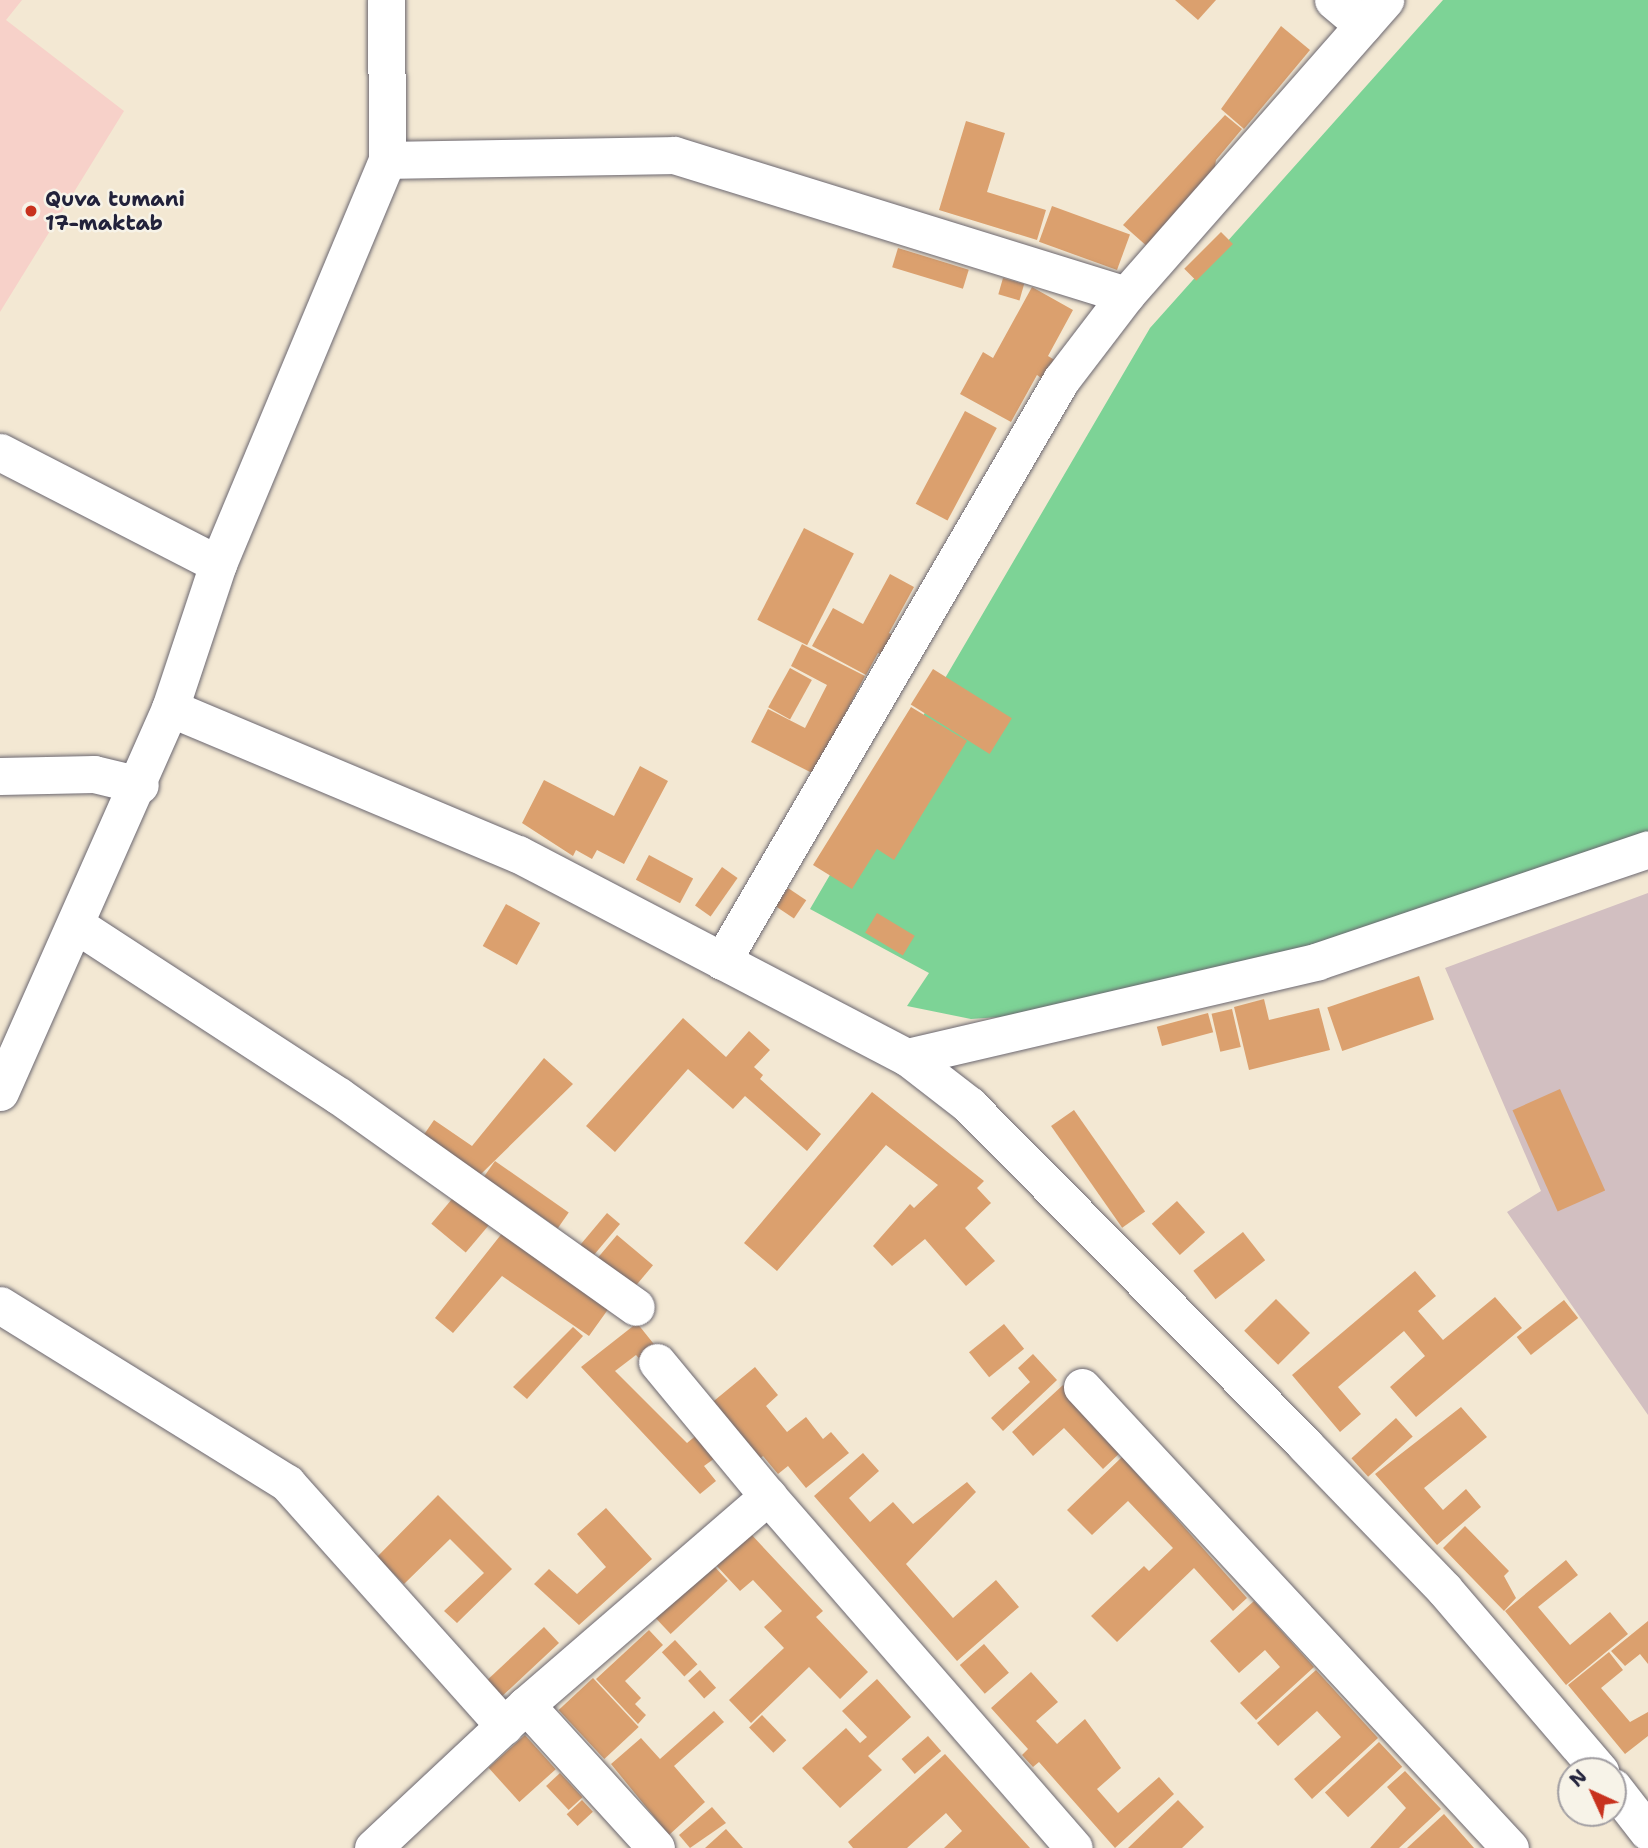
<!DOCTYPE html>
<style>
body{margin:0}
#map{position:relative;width:1648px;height:1848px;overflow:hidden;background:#f3e8d3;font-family:"Shantell Sans",sans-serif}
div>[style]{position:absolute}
.built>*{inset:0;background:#f7d1c9}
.industrial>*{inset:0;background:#d2bfc1}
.green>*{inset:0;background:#7dd396}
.building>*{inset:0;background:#dba06e;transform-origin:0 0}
.roads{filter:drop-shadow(0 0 2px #6b6770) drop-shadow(0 0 2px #6b6770)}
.minor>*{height:37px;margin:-18.5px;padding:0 18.5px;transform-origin:18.5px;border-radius:18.5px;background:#fff}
.dots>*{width:19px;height:19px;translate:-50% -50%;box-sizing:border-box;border:4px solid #f7f3e8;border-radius:50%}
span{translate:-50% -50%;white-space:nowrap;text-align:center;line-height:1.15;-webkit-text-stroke:5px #f7f3e8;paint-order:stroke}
.poi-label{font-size:21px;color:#22223b;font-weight:700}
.left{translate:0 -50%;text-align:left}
.north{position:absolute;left:1557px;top:1757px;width:70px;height:70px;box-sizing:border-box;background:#f7f3e8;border:2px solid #a29fa3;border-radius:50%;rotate:315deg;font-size:19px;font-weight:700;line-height:28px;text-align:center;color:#22223b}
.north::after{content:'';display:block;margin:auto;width:24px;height:32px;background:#c8321e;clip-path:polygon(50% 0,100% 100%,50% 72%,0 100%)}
</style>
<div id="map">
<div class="built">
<div style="clip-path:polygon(0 0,22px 0,6px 20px,124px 111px,0 312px)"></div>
</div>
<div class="industrial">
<div style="clip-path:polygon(1648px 893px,1648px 1415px,1507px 1212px,1541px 1191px,1445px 968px)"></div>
</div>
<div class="green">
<div style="clip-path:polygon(1443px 0,1648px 0,1648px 838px,1425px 919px,1042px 1014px,971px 1019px,907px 1006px,929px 973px,810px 909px,1150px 328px)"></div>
</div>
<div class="building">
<div style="clip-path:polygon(1175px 0,1216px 0,1198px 20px)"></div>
<div style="clip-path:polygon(1281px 26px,1310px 50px,1244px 129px,1221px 109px)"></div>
<div style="clip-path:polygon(1225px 115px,1242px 129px,1216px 160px,1214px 173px,1149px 248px,1123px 225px)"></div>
<div style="clip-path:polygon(966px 121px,1005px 133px,987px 192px,1046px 210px,1037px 240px,939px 210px)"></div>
<div style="left:1052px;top:206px;width:83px;height:38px;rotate:20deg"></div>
<div style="left:1221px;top:232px;width:17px;height:52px;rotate:45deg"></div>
<div style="left:898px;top:248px;width:74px;height:20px;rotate:17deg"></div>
<div style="left:1003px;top:278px;width:22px;height:17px;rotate:16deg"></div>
<div style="clip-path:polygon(1032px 287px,1073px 310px,1048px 356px,1058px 362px,1047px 382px,1037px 375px,1011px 422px,960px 394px,983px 352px,993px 358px)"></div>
<div style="left:965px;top:411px;width:36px;height:105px;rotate:28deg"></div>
<div style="left:804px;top:528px;width:56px;height:103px;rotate:27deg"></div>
<div style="clip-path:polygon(890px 574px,914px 587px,889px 633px,897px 637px,886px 657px,878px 653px,866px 675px,812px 646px,833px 608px,863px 624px)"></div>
<div style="clip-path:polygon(802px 644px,865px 676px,814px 774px,751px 742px,768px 709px,805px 728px,827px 685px,791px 666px)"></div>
<div style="left:790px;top:668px;width:25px;height:45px;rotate:29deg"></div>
<div style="left:933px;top:669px;width:93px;height:42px;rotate:32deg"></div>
<div style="clip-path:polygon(911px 707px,967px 741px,894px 860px,877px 849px,852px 889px,813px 865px)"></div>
<div style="clip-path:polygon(640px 766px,668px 781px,624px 864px,597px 850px,592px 859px,576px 850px,573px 856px,522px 823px,544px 780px,614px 816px)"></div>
<div style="left:649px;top:855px;width:50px;height:28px;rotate:28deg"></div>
<div style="left:722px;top:867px;width:19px;height:47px;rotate:35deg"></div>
<div style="left:788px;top:888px;width:22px;height:22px;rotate:34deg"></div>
<div style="left:506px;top:904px;width:39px;height:48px;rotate:29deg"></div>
<div style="left:877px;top:913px;width:44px;height:23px;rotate:31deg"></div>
<div style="left:1419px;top:976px;width:46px;height:97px;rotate:71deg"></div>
<div style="clip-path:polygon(1264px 999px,1269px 1020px,1319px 1008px,1330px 1050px,1249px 1070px,1234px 1007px)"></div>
<div style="left:1232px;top:1009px;width:39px;height:21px;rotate:77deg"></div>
<div style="left:1208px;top:1013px;width:20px;height:53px;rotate:75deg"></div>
<div style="clip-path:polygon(683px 1018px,726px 1057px,749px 1031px,770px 1050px,754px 1067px,763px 1075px,760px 1079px,821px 1134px,807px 1151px,745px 1096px,733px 1109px,688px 1069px,615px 1152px,586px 1126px)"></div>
<div style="clip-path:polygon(544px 1058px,573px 1084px,480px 1175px,423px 1136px,434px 1120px,472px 1146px)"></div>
<div style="left:1560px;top:1089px;width:111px;height:52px;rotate:66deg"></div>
<div style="clip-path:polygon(872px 1092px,984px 1181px,977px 1188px,991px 1203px,965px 1228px,995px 1261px,966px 1286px,925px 1239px,892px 1266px,873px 1246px,910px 1204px,914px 1208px,938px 1185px,886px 1145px,777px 1271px,744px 1243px)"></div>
<div style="left:1074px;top:1110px;width:124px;height:28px;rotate:55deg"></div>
<div style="left:495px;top:1161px;width:90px;height:19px;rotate:35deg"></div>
<div style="left:457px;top:1193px;width:45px;height:40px;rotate:40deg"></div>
<div style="left:1177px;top:1201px;width:42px;height:34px;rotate:48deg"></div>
<div style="left:607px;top:1213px;width:17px;height:43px;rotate:40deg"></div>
<div style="clip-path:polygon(507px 1227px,614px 1301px,589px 1336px,502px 1276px,453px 1333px,435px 1318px)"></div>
<div style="left:1243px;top:1232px;width:36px;height:63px;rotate:52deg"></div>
<div style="left:617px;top:1235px;width:47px;height:36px;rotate:40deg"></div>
<div style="clip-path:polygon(1415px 1271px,1436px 1296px,1418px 1311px,1443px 1340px,1495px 1297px,1522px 1328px,1416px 1417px,1390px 1387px,1425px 1356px,1404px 1331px,1338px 1387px,1361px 1414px,1340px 1432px,1292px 1375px)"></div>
<div style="left:1276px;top:1299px;width:48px;height:45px;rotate:45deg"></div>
<div style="left:1564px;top:1300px;width:23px;height:60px;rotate:52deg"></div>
<div style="clip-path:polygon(637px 1323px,661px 1353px,645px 1365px,636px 1355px,615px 1371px,687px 1443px,704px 1429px,722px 1453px,704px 1466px,716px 1481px,700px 1494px,581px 1367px)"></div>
<div style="left:1004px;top:1324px;width:32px;height:45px;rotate:51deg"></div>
<div style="clip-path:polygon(573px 1327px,583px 1336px,527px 1399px,513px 1387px)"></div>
<div style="clip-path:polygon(1033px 1354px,1057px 1380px,1003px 1431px,991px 1418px,1030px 1382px,1018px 1368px)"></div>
<div style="clip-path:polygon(755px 1367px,778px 1395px,766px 1406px,787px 1432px,806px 1417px,823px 1439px,831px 1432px,849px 1453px,806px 1488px,788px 1466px,778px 1474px,763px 1456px,756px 1462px,709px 1405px)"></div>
<div style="clip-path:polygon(1063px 1385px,1123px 1450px,1103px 1469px,1064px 1428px,1033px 1456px,1012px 1432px)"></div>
<div style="clip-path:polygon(1461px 1407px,1487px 1437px,1424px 1488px,1443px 1510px,1466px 1489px,1481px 1507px,1437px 1545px,1375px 1474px)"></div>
<div style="left:1396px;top:1418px;width:25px;height:60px;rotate:48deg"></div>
<div style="clip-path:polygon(863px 1453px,879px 1471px,849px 1498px,870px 1522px,893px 1502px,913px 1524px,967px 1482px,976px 1492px,906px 1564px,953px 1618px,996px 1580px,1019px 1607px,957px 1661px,814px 1496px)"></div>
<div style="clip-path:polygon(1122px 1457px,1247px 1598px,1233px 1611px,1194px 1568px,1117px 1642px,1091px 1616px,1144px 1566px,1149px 1571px,1173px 1548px,1128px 1501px,1092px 1535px,1067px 1510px)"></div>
<div style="clip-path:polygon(438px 1495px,512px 1569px,457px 1623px,444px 1611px,484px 1573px,450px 1539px,404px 1584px,377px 1557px)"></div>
<div style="clip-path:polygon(606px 1508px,652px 1559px,579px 1625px,534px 1584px,549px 1569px,577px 1594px,606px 1567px,577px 1534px)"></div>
<div style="clip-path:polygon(1465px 1526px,1509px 1571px,1504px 1576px,1516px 1598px,1504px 1611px,1443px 1548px)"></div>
<div style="clip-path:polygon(749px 1532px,823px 1611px,816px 1617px,868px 1672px,840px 1699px,809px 1667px,751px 1723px,729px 1700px,784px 1648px,764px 1627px,782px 1611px,753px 1580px,740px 1591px,715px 1564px)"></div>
<div style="clip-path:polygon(1566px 1560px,1578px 1575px,1538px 1607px,1570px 1645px,1610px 1612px,1628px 1634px,1566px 1685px,1505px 1611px)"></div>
<div style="left:712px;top:1564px;width:23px;height:78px;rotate:47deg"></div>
<div style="clip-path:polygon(1254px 1601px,1314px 1667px,1256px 1720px,1240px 1703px,1280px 1667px,1265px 1650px,1239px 1673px,1210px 1641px)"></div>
<div style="clip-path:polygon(1648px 1621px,1648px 1664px,1640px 1654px,1625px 1666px,1611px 1651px)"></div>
<div style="left:544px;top:1627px;width:22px;height:82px;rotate:47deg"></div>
<div style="clip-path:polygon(649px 1630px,663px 1645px,625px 1681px,641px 1698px,635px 1704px,646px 1715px,638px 1724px,596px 1679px)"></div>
<div style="left:675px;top:1640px;width:33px;height:18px;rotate:47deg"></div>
<div style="left:984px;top:1644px;width:38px;height:32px;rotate:49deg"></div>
<div style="clip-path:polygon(1609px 1652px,1623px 1670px,1601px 1688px,1630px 1722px,1648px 1712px,1648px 1736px,1625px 1754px,1568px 1685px)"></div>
<div style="left:700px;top:1670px;width:24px;height:16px;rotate:48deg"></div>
<div style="clip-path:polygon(1316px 1670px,1378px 1738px,1312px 1799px,1294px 1779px,1341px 1737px,1317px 1711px,1278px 1746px,1257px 1723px)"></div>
<div style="clip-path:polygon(1031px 1672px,1058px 1702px,1036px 1721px,1057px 1744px,1085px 1719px,1121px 1768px,1097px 1789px,1118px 1813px,1159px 1777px,1174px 1794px,1115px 1848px,1039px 1762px,1033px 1767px,1022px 1755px,1028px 1749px,991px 1708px)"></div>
<div style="left:593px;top:1678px;width:67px;height:47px;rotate:47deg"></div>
<div style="clip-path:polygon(877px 1679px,911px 1717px,868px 1756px,882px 1770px,840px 1808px,802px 1768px,846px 1728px,860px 1743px,867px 1737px,842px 1711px)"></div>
<div style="clip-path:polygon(714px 1711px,724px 1722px,674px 1766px,705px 1802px,669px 1835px,611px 1764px,641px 1738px,660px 1759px)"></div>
<div style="left:762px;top:1715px;width:35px;height:18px;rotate:46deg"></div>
<div style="left:525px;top:1735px;width:46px;height:49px;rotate:48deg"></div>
<div style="left:928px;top:1736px;width:20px;height:35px;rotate:49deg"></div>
<div style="left:1379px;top:1742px;width:34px;height:74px;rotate:47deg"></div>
<div style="clip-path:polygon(945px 1754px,1030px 1848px,944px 1848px,962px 1831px,946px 1813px,907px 1848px,853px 1848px,848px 1842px)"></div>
<div style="clip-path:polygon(1405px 1771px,1441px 1809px,1399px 1848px,1370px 1848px,1406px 1808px,1387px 1787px)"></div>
<div style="left:560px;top:1773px;width:33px;height:19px;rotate:47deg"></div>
<div style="left:582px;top:1800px;width:16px;height:21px;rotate:47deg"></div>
<div style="clip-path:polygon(1178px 1800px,1204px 1827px,1182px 1848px,1128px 1848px)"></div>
<div style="clip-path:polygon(712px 1807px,726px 1823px,690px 1848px,679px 1835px)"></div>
<div style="clip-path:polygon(1444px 1814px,1474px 1848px,1407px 1848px)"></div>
<div style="clip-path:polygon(726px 1829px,743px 1848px,705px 1848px)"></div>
</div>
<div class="roads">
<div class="minor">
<div style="left:386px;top:0;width:160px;rotate:89.6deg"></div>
<div style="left:387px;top:160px;width:438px;rotate:112.7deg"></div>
<div style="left:218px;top:564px;width:152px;rotate:108.4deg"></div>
<div style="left:170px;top:708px;width:377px;rotate:22.8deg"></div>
<div style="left:518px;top:854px;width:439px;rotate:27.6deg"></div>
<div style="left:907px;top:1057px;width:78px;rotate:37.7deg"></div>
<div style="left:969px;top:1105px;width:478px;rotate:45.3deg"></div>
<div style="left:1305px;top:1445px;width:200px;rotate:46deg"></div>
<div style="left:1444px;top:1589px;width:240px;rotate:49.4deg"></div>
<div style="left:1333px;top:0;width:39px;rotate:40deg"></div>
<div style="left:387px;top:160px;width:287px;rotate:-1deg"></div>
<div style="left:674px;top:155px;width:473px;rotate:17.2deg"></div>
<div style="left:0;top:452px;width:245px;rotate:27.2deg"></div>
<div style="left:0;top:776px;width:94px;rotate:-1.2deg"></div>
<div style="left:94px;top:774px;width:47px;rotate:13.4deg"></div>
<div style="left:78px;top:926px;width:311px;rotate:33.1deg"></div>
<div style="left:339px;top:1096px;width:364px;rotate:35.4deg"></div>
<div style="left:722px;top:961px;width:673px;rotate:-59.74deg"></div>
<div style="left:1061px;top:380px;width:107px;rotate:-52.6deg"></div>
<div style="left:1126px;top:295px;width:393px;rotate:-48.7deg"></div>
<div style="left:907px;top:1057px;width:422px;rotate:-13.1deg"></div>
<div style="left:1318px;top:961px;width:348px;rotate:-18.7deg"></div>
<div style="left:0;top:1092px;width:420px;rotate:-66.1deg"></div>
<div style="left:0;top:1305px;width:338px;rotate:31.8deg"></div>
<div style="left:287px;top:1483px;width:326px;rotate:48.2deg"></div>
<div style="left:657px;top:1362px;width:174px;rotate:50.4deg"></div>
<div style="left:1082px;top:1387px;width:629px;rotate:47.13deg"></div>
<div style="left:526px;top:1705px;width:193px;rotate:47.7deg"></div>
<div style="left:1613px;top:1787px;width:57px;rotate:52.1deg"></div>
<div style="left:373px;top:1848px;width:209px;rotate:-43.1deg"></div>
<div style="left:526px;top:1705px;width:320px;rotate:-40.8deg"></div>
<div style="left:768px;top:1496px;width:466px;rotate:49deg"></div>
</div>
</div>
<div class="dots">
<div style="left:31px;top:211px;background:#c8321e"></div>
</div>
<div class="poi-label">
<span class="left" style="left:45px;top:211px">Quva tumani<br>17-maktab</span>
</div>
<div class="north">N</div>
</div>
